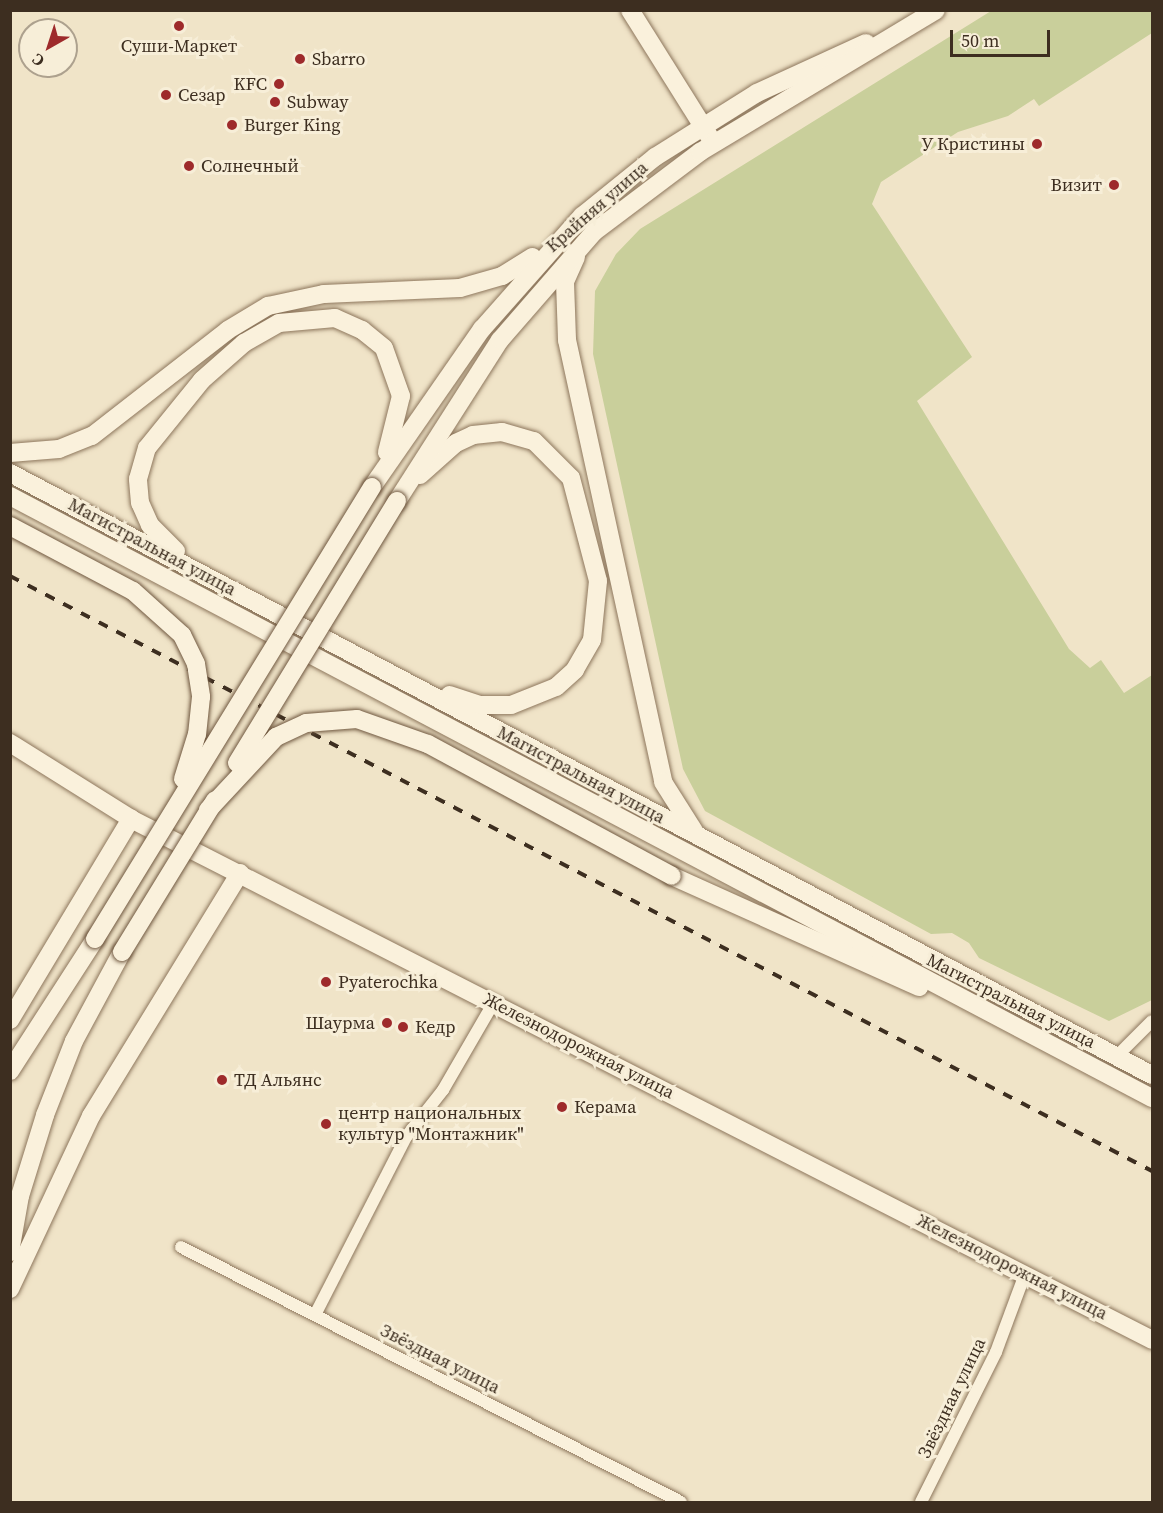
<!DOCTYPE html>
<meta charset="utf-8">
<style>
body{margin:0}
#map{position:relative;width:1163px;height:1513px;overflow:hidden;background:#f0e4c8;font-family:"Source Serif 4",serif}
div>[style]{position:absolute}
.green>*{inset:0;background:#c9cf9b}
.roads{filter:drop-shadow(0 0 2px #8d765c) drop-shadow(0 0 2px #8d765c)}
.street>*{height:12px;margin:-6px;padding:0 6px;transform-origin:6px;border-radius:6px;background:#faf1dc}
.secondary>*{height:18px;margin:-9px;padding:0 9px;transform-origin:9px;border-radius:9px;background:#faf1dc}
.rail>*{height:4px;margin-top:-2px;transform-origin:0;background:repeating-linear-gradient(90deg,#3d2e20 0 10px,transparent 0 20px)}
.bridges{filter:drop-shadow(0 0 2px #6f573f) drop-shadow(0 0 2px #6f573f)}
.secondary-bridge>*{height:18px;margin:-9px;padding:0 9px;transform-origin:9px;border-radius:9px;background:#faf1dc}
.dots>*{width:16px;height:16px;translate:-50% -50%;box-sizing:border-box;border:3px solid #f7eed8;border-radius:50%}
span{translate:-50% -50%;white-space:nowrap;text-align:center;line-height:1.15;-webkit-text-stroke:6px #f7eed8;paint-order:stroke}
.poi-label{font-size:18px;color:#3d2e20}
.left{translate:0 -50%;text-align:left}
.right{translate:-100% -50%;text-align:right}
.street-label{font-size:18px;color:#3d2e20}
.frame{position:absolute;inset:0;border:12px solid #3d2e20;pointer-events:none}
.north{position:absolute;left:18px;top:18px;width:60px;height:60px;box-sizing:border-box;background:#f7eed8;border:2px solid #ada18e;border-radius:50%;rotate:219deg;font-size:16px;font-weight:700;line-height:24px;text-align:center;color:#3d2e20}
.north::after{content:'';display:block;margin:auto;width:21px;height:27px;background:#9e2a2b;clip-path:polygon(50% 0,100% 100%,50% 72%,0 100%)}
.scale{position:absolute;left:950px;top:30px;width:100px;height:27px;box-sizing:border-box;border:3px solid #3d2e20;border-top:0;padding-left:8px;font-size:18px;line-height:21px;white-space:nowrap;color:#3d2e20;-webkit-text-stroke:4px #f7eed8;paint-order:stroke}
</style>
<div id="map">
<div class="green">
<div style="clip-path:polygon(991px 11px,1152px 11px,1152px 33px,1039px 106px,1034px 99px,1008px 116px,958px 132px,881px 182px,872px 204px,972px 357px,917px 401px,1069px 649px,1090px 668px,1101px 660px,1124px 693px,1152px 675px,1152px 1000px,1109px 1021px,979px 958px,969px 943px,952px 933px,931px 934px,705px 811px,683px 769px,593px 354px,595px 291px,616px 254px,640px 229px)"></div>
</div>
<div class="roads">
<div class="street">
<div style="left:1117px;top:1056px;width:49px;rotate:-45deg"></div>
<div style="left:181px;top:1247px;width:561px;rotate:27.02deg"></div>
<div style="left:315px;top:1315px;width:200px;rotate:-62.9deg"></div>
<div style="left:406px;top:1137px;width:60px;rotate:-51.8deg"></div>
<div style="left:443px;top:1090px;width:102px;rotate:-59.9deg"></div>
<div style="left:921px;top:1502px;width:168px;rotate:-63.4deg"></div>
<div style="left:996px;top:1352px;width:83px;rotate:-69.6deg"></div>
</div>
<div class="secondary">
<div style="left:630px;top:10px;width:149px;rotate:57.9deg"></div>
<div style="left:576px;top:257px;width:27px;rotate:114deg"></div>
<div style="left:565px;top:282px;width:58px;rotate:88deg"></div>
<div style="left:567px;top:340px;width:452px;rotate:77.7deg"></div>
<div style="left:663px;top:782px;width:58px;rotate:57.7deg"></div>
<div style="left:10px;top:453px;width:49px;rotate:-4.7deg"></div>
<div style="left:59px;top:449px;width:35px;rotate:-22deg"></div>
<div style="left:92px;top:436px;width:172px;rotate:-37.9deg"></div>
<div style="left:228px;top:330px;width:47px;rotate:-31deg"></div>
<div style="left:268px;top:306px;width:57px;rotate:-12.1deg"></div>
<div style="left:324px;top:294px;width:136px;rotate:-2.5deg"></div>
<div style="left:460px;top:288px;width:44px;rotate:-15.9deg"></div>
<div style="left:502px;top:276px;width:36px;rotate:-32deg"></div>
<div style="left:10px;top:473px;width:1291px;rotate:27.8deg"></div>
<div style="left:420px;top:475px;width:48px;rotate:-41.6deg"></div>
<div style="left:456px;top:443px;width:19px;rotate:-25deg"></div>
<div style="left:473px;top:435px;width:29px;rotate:-6deg"></div>
<div style="left:502px;top:432px;width:33px;rotate:16deg"></div>
<div style="left:534px;top:441px;width:52px;rotate:45deg"></div>
<div style="left:571px;top:478px;width:106px;rotate:75.3deg"></div>
<div style="left:598px;top:581px;width:59px;rotate:95.8deg"></div>
<div style="left:592px;top:640px;width:34px;rotate:120deg"></div>
<div style="left:575px;top:670px;width:25px;rotate:138deg"></div>
<div style="left:556px;top:687px;width:48px;rotate:158.2deg"></div>
<div style="left:511px;top:705px;width:31px;rotate:180deg"></div>
<div style="left:480px;top:705px;width:32px;rotate:-162deg"></div>
<div style="left:372px;top:487px;width:193px;rotate:-55.2deg"></div>
<div style="left:482px;top:329px;width:151px;rotate:-48.5deg"></div>
<div style="left:582px;top:216px;width:94px;rotate:-38.9deg"></div>
<div style="left:655px;top:157px;width:120px;rotate:-32.1deg"></div>
<div style="left:757px;top:93px;width:120px;rotate:-24.6deg"></div>
<div style="left:10px;top:496px;width:1291px;rotate:27.8deg"></div>
<div style="left:397px;top:501px;width:191px;rotate:-57.4deg"></div>
<div style="left:500px;top:340px;width:143px;rotate:-49deg"></div>
<div style="left:594px;top:232px;width:133px;rotate:-37deg"></div>
<div style="left:700px;top:152px;width:275px;rotate:-31deg"></div>
<div style="left:176px;top:551px;width:37px;rotate:-135deg"></div>
<div style="left:150px;top:525px;width:24px;rotate:-114deg"></div>
<div style="left:140px;top:503px;width:24px;rotate:-95deg"></div>
<div style="left:138px;top:479px;width:32px;rotate:-74deg"></div>
<div style="left:147px;top:448px;width:87px;rotate:-51deg"></div>
<div style="left:202px;top:380px;width:56px;rotate:-41.4deg"></div>
<div style="left:244px;top:343px;width:40px;rotate:-29.7deg"></div>
<div style="left:279px;top:323px;width:56px;rotate:-5.1deg"></div>
<div style="left:335px;top:318px;width:30px;rotate:24deg"></div>
<div style="left:362px;top:330px;width:28px;rotate:39deg"></div>
<div style="left:384px;top:348px;width:51px;rotate:70.5deg"></div>
<div style="left:401px;top:396px;width:58px;rotate:104deg"></div>
<div style="left:10px;top:743px;width:143px;rotate:32.1deg"></div>
<div style="left:131px;top:819px;width:1146px;rotate:27.03deg"></div>
<div style="left:672px;top:876px;width:271px;rotate:24.2deg"></div>
<div style="left:10px;top:1020px;width:235px;rotate:-59deg"></div>
<div style="left:10px;top:1071px;width:157px;rotate:-57.2deg"></div>
<div style="left:10px;top:1252px;width:57px;rotate:-79.9deg"></div>
<div style="left:20px;top:1196px;width:85px;rotate:-72.8deg"></div>
<div style="left:45px;top:1115px;width:79px;rotate:-68.6deg"></div>
<div style="left:74px;top:1041px;width:101px;rotate:-61.7deg"></div>
<div style="left:10px;top:1289px;width:191px;rotate:-64.9deg"></div>
<div style="left:91px;top:1116px;width:285px;rotate:-58.5deg"></div>
</div>
</div>
<div class="rail">
<div style="left:10px;top:576px;width:1288px;rotate:27.52deg"></div>
</div>
<div class="bridges">
<div class="secondary-bridge">
<div style="left:10px;top:526px;width:139px;rotate:27.9deg"></div>
<div style="left:133px;top:591px;width:66px;rotate:41.9deg"></div>
<div style="left:182px;top:635px;width:32px;rotate:64deg"></div>
<div style="left:196px;top:664px;width:33px;rotate:81deg"></div>
<div style="left:201px;top:697px;width:37px;rotate:96deg"></div>
<div style="left:197px;top:734px;width:47px;rotate:107.3deg"></div>
<div style="left:237px;top:763px;width:307px;rotate:-58.6deg"></div>
<div style="left:208px;top:810px;width:100px;rotate:-47deg"></div>
<div style="left:276px;top:737px;width:33px;rotate:-25deg"></div>
<div style="left:306px;top:723px;width:51px;rotate:-4.5deg"></div>
<div style="left:357px;top:719px;width:75px;rotate:19.4deg"></div>
<div style="left:428px;top:744px;width:277px;rotate:28.4deg"></div>
<div style="left:95px;top:939px;width:530px;rotate:-58.5deg"></div>
<div style="left:122px;top:952px;width:178px;rotate:-58.5deg"></div>
</div>
</div>
<div class="dots">
<div style="left:179px;top:26px;background:#9e2a2b"></div>
<div style="left:300px;top:59px;background:#9e2a2b"></div>
<div style="left:279px;top:84px;background:#9e2a2b"></div>
<div style="left:166px;top:95px;background:#9e2a2b"></div>
<div style="left:275px;top:102px;background:#9e2a2b"></div>
<div style="left:232px;top:125px;background:#9e2a2b"></div>
<div style="left:1037px;top:144px;background:#9e2a2b"></div>
<div style="left:189px;top:166px;background:#9e2a2b"></div>
<div style="left:1114px;top:185px;background:#9e2a2b"></div>
<div style="left:326px;top:982px;background:#9e2a2b"></div>
<div style="left:387px;top:1023px;background:#9e2a2b"></div>
<div style="left:403px;top:1027px;background:#9e2a2b"></div>
<div style="left:222px;top:1080px;background:#9e2a2b"></div>
<div style="left:562px;top:1107px;background:#9e2a2b"></div>
<div style="left:326px;top:1124px;background:#9e2a2b"></div>
</div>
<div class="poi-label">
<span style="left:179px;top:46px">Суши-Маркет</span>
<span class="left" style="left:312px;top:59px">Sbarro</span>
<span class="right" style="left:267px;top:84px">KFC</span>
<span class="left" style="left:178px;top:95px">Сезар</span>
<span class="left" style="left:287px;top:102px">Subway</span>
<span class="left" style="left:244px;top:125px">Burger King</span>
<span class="right" style="left:1025px;top:144px">У Кристины</span>
<span class="left" style="left:201px;top:166px">Солнечный</span>
<span class="right" style="left:1102px;top:185px">Визит</span>
<span class="left" style="left:338px;top:982px">Pyaterochka</span>
<span class="right" style="left:375px;top:1023px">Шаурма</span>
<span class="left" style="left:415px;top:1027px">Кедр</span>
<span class="left" style="left:234px;top:1080px">ТД Альянс</span>
<span class="left" style="left:574px;top:1107px">Керама</span>
<span class="left" style="left:338px;top:1124px">центр национальных<br>культур "Монтажник"</span>
</div>
<div class="street-label">
<span style="left:597px;top:207px;rotate:-41deg">Крайняя улица</span>
<span style="left:152px;top:547px;rotate:28deg">Магистральная улица</span>
<span style="left:581px;top:775px;rotate:28deg">Магистральная улица</span>
<span style="left:1011px;top:1001px;rotate:27deg">Магистральная улица</span>
<span style="left:579px;top:1046px;rotate:27deg">Железнодорожная улица</span>
<span style="left:1012px;top:1267px;rotate:27deg">Железнодорожная улица</span>
<span style="left:440px;top:1359px;rotate:27deg">Звёздная улица</span>
<span style="left:952px;top:1398px;rotate:-64deg">Звёздная улица</span>
</div>
<div class="frame"></div>
<div class="north">С</div>
<div class="scale">50 m</div>
</div>
